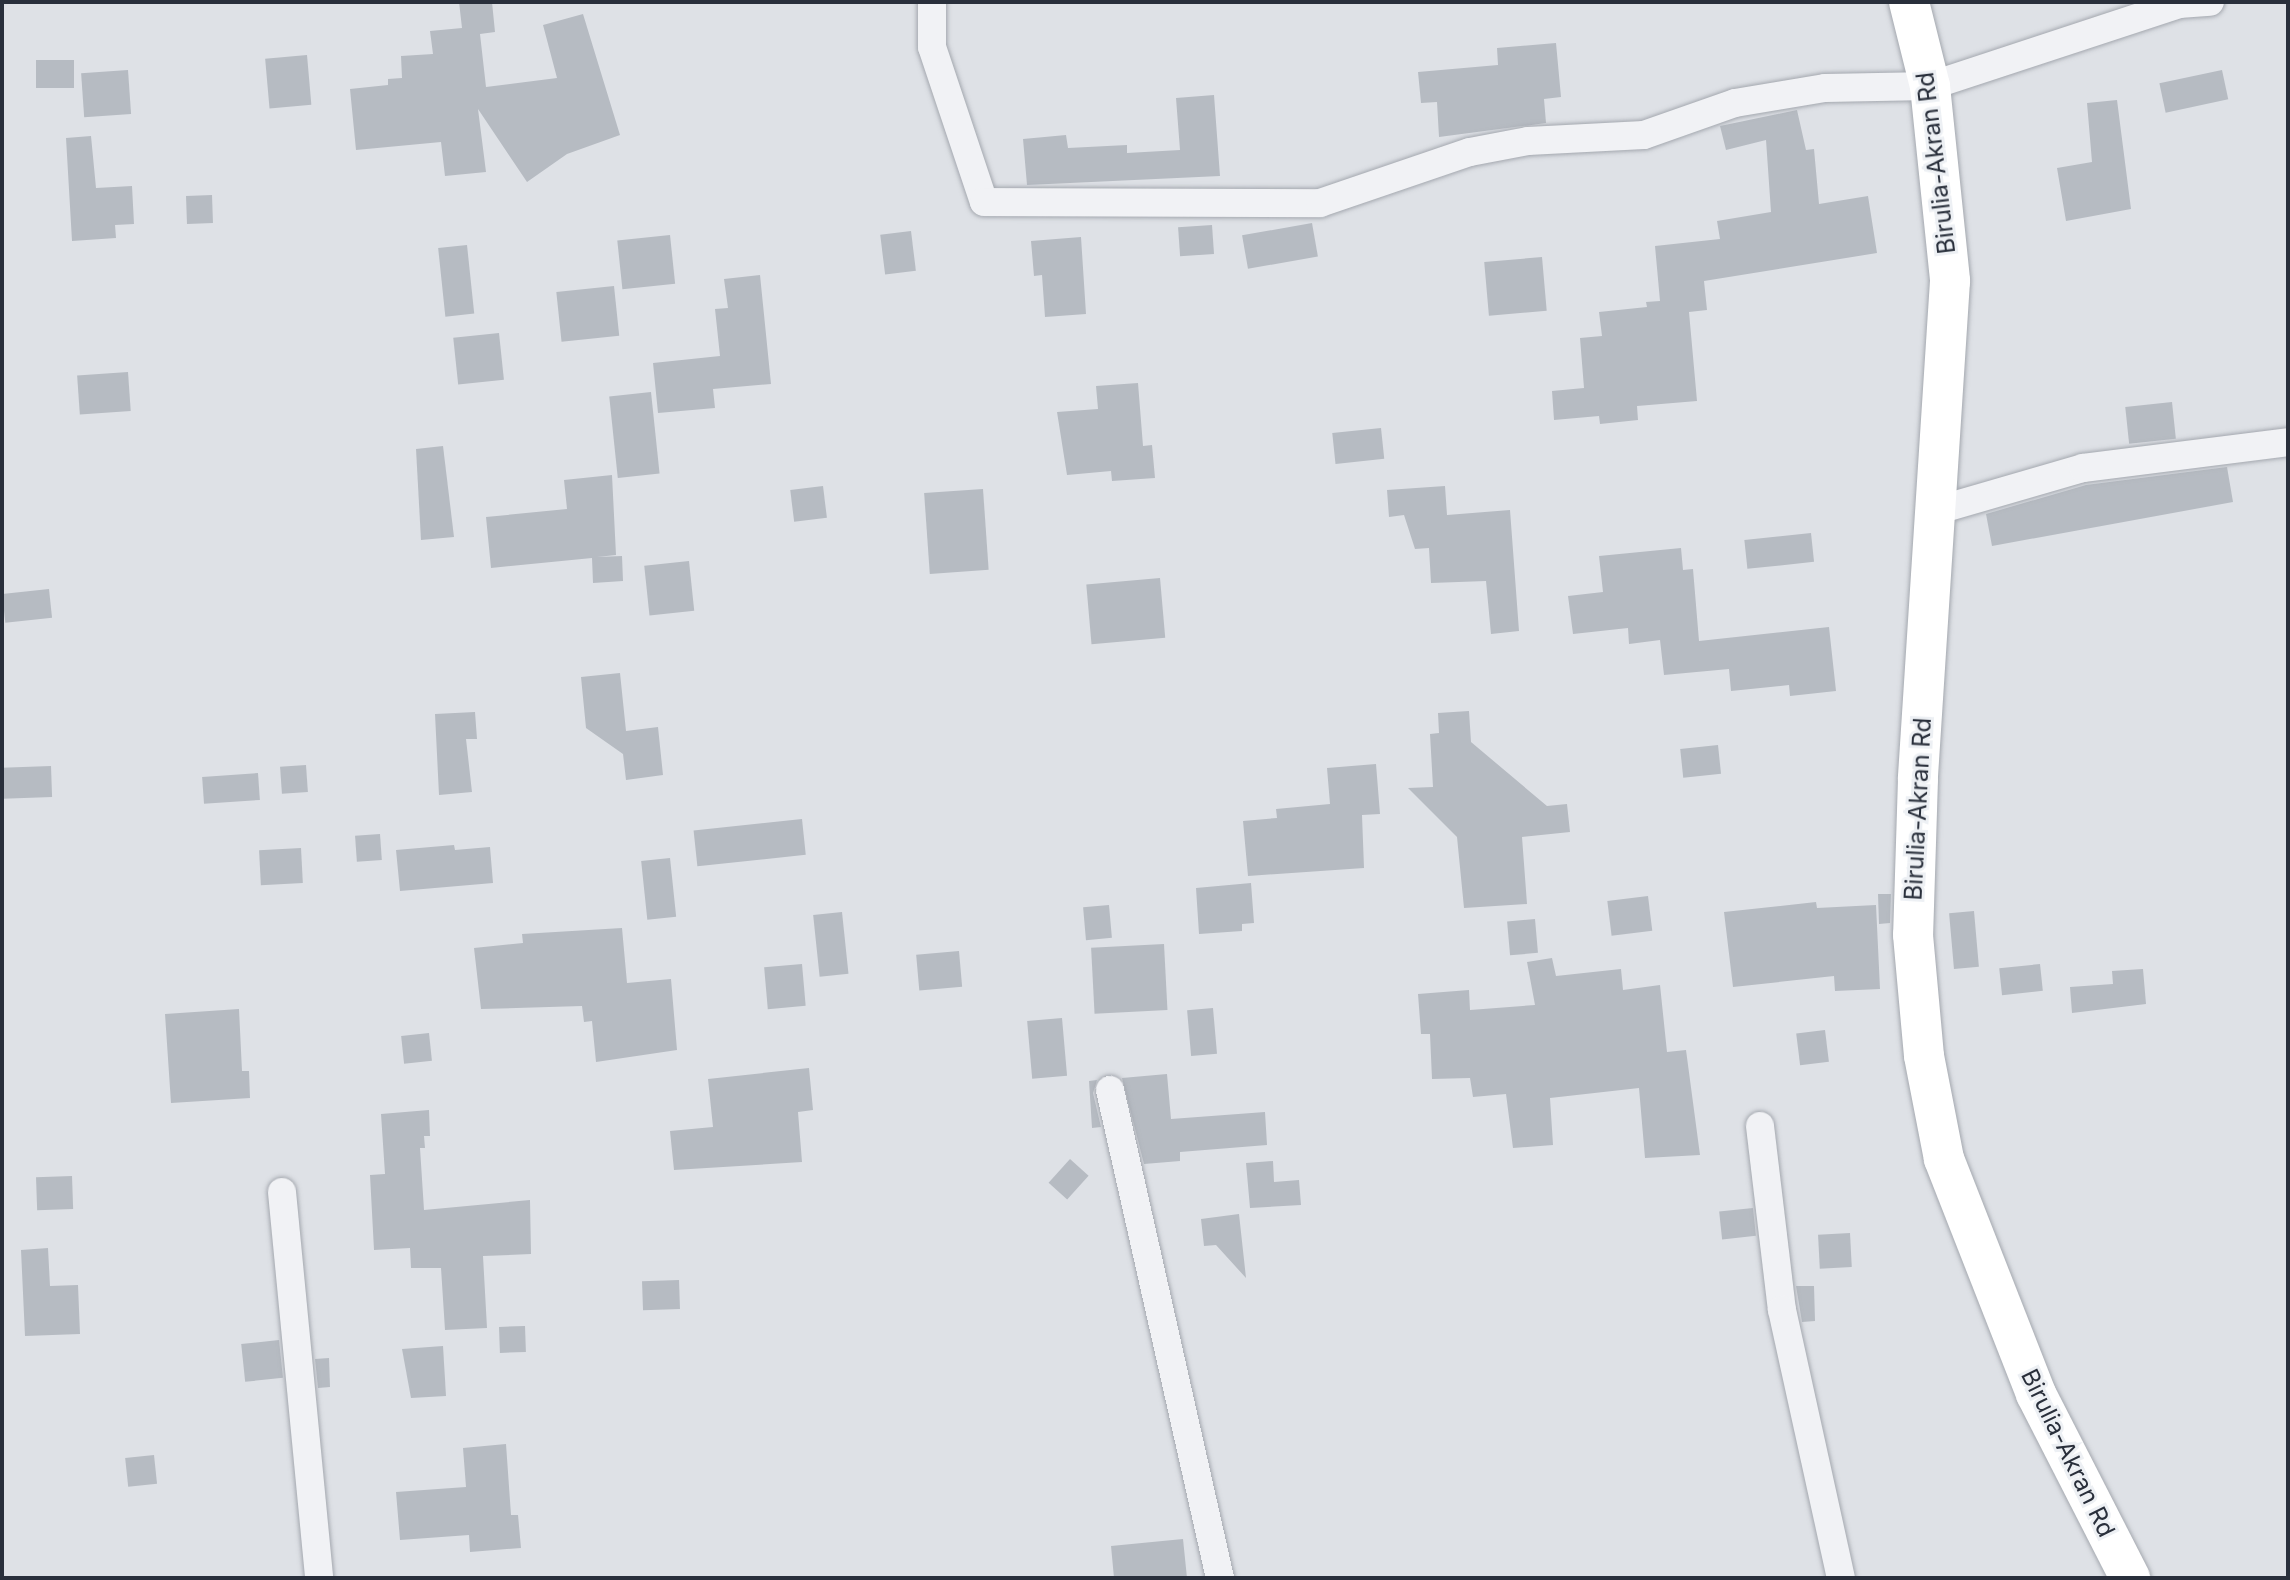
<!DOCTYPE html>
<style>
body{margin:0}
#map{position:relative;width:2290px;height:1580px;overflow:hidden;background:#dee1e6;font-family:Inter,sans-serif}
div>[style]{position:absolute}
.building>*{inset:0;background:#b6bbc2;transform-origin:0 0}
.roads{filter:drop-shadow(0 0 2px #a4a8af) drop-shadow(0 0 2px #a4a8af)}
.street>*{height:28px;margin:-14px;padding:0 14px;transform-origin:14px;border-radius:14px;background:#f1f2f5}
.secondary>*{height:40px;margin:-20px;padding:0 20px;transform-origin:20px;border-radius:20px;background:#fff}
span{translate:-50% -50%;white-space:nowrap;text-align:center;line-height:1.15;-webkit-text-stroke:6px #edf0f4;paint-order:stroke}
.street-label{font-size:24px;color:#292f3b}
.frame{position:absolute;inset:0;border:4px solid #292f3b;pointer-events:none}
</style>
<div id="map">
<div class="building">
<div style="clip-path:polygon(459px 2px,492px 2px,495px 32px,480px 34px,486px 87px,557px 78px,543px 25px,583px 14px,620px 135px,567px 154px,527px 182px,478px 109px,486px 172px,445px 176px,441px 142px,356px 150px,350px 89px,388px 85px,388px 79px,402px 78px,401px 56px,433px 54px,430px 31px,462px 28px)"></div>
<div style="clip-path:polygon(1556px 43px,1561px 97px,1544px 99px,1546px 123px,1439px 137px,1437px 102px,1421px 103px,1418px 72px,1498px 65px,1497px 48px)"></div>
<div style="left:307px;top:55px;width:50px;height:42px;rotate:85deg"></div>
<div style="left:74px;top:60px;width:28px;height:38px;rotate:90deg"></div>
<div style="left:128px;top:70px;width:44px;height:47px;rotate:86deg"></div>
<div style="left:2222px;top:70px;width:30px;height:64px;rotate:78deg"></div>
<div style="clip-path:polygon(1214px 95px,1220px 176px,1027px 185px,1023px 139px,1066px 135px,1068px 148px,1127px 145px,1127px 153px,1180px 150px,1176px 98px)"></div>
<div style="clip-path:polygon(2117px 100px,2131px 209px,2066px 221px,2057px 168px,2092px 162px,2087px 103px)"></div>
<div style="clip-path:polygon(1797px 110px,1806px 150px,1814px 149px,1819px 204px,1868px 196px,1877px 253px,1704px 281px,1707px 310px,1689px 312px,1697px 401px,1637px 406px,1638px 420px,1600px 424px,1599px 416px,1554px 420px,1552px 391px,1584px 388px,1580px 338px,1602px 336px,1599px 312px,1647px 307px,1646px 302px,1660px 301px,1655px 246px,1720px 239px,1717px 221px,1771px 212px,1766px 140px,1726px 150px,1720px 126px)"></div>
<div style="clip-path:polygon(91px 136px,96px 188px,132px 186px,134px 224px,115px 225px,116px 238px,72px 241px,66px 138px)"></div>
<div style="left:212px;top:195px;width:28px;height:26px;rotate:88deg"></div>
<div style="left:1312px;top:223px;width:34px;height:71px;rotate:80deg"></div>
<div style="left:1212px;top:225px;width:29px;height:34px;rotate:86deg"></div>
<div style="left:911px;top:231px;width:40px;height:31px;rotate:83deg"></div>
<div style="left:670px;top:235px;width:49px;height:53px;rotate:84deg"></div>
<div style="clip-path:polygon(1081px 237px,1086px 314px,1045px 317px,1042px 275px,1034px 276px,1031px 241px)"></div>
<div style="left:467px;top:245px;width:69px;height:29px;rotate:84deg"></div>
<div style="left:1542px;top:257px;width:54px;height:58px;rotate:85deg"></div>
<div style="clip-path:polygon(760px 275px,771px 384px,713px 389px,715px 408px,658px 413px,653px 363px,720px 356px,715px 309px,728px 308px,724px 279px)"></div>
<div style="left:614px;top:286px;width:50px;height:58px;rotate:84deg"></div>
<div style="left:499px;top:333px;width:47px;height:46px;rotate:84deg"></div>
<div style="left:128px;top:372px;width:39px;height:51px;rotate:86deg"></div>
<div style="clip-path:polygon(1138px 383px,1143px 446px,1152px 445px,1155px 478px,1112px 481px,1111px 471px,1067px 475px,1057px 412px,1098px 409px,1096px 386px)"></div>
<div style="left:651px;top:392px;width:82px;height:42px;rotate:84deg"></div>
<div style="left:2172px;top:402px;width:37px;height:47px;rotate:84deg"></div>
<div style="left:1381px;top:428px;width:31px;height:49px;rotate:84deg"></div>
<div style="clip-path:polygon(443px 446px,454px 537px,421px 540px,416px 449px)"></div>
<div style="clip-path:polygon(2227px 467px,2233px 502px,1992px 546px,1986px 514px,2086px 485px)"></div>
<div style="clip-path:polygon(612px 475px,616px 555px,597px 557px,622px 556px,623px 581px,593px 583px,592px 558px,491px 568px,486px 517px,567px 509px,564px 480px)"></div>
<div style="left:823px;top:486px;width:32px;height:33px;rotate:83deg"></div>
<div style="clip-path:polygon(1445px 486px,1447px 515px,1510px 510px,1519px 631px,1491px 634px,1486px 581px,1431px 583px,1429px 548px,1415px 549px,1404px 515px,1389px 517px,1387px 490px)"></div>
<div style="left:983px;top:489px;width:81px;height:59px;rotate:86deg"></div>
<div style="left:1811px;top:533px;width:29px;height:67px;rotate:84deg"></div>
<div style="clip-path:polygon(1681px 548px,1683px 570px,1693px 569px,1699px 641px,1829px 627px,1836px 691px,1790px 696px,1789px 685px,1731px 691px,1729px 669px,1664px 675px,1660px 640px,1629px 644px,1628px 628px,1573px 634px,1568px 596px,1603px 592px,1599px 556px)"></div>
<div style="left:689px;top:561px;width:50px;height:45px;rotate:84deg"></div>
<div style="left:1160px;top:578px;width:60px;height:74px;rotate:85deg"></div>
<div style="left:49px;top:589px;width:29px;height:47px;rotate:84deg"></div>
<div style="clip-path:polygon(620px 673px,626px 731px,658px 727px,663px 775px,626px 780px,623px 754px,586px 728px,581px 677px)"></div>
<div style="clip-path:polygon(1469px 711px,1471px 742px,1547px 806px,1567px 804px,1570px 832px,1522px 837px,1527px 904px,1464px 908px,1457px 837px,1408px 788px,1433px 787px,1430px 734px,1439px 733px,1438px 713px)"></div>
<div style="clip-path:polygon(475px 712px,477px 739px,466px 739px,472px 792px,439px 795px,435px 714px)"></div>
<div style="left:1718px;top:745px;width:29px;height:38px;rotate:84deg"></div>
<div style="clip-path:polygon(1376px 764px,1380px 814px,1362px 815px,1364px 868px,1248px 876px,1243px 821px,1277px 818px,1276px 809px,1330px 804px,1327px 768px)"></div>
<div style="left:306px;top:765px;width:27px;height:26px;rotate:86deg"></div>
<div style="left:51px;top:766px;width:31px;height:49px;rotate:88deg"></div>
<div style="left:258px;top:773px;width:27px;height:56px;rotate:86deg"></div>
<div style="left:802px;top:819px;width:36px;height:109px;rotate:84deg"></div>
<div style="left:380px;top:834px;width:26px;height:25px;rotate:86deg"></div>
<div style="clip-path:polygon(454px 845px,455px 850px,490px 847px,493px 883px,400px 891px,396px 850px)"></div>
<div style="left:301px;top:848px;width:35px;height:42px;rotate:87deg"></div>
<div style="left:670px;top:858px;width:59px;height:29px;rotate:84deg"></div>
<div style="clip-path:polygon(1251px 883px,1254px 923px,1242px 924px,1242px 931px,1199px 934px,1196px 888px)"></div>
<div style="clip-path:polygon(1878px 894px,1891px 894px,1890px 923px,1879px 924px)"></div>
<div style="left:1648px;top:896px;width:35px;height:41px;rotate:83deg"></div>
<div style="clip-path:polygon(1816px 902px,1817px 908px,1876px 905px,1880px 989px,1835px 991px,1834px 976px,1733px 987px,1724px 912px)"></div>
<div style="left:1109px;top:905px;width:33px;height:26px;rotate:85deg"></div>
<div style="left:1974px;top:911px;width:56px;height:25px;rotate:85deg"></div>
<div style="left:842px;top:912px;width:62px;height:29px;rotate:84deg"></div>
<div style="left:1535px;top:919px;width:34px;height:28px;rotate:85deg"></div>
<div style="clip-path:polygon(622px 928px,627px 983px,671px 979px,677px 1050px,596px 1062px,592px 1021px,584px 1022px,582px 1006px,481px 1009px,474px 948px,523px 943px,522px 934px)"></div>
<div style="left:1164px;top:944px;width:66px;height:73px;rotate:87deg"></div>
<div style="left:959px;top:951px;width:36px;height:43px;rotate:85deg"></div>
<div style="clip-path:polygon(1552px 958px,1556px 976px,1621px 969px,1623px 990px,1660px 985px,1667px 1052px,1686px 1050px,1700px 1155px,1645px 1158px,1639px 1088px,1550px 1098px,1553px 1145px,1513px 1148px,1506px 1094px,1473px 1097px,1470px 1078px,1432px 1079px,1430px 1034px,1421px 1034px,1418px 994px,1469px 990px,1470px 1010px,1535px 1005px,1527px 962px)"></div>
<div style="left:802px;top:964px;width:42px;height:38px;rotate:85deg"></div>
<div style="left:2040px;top:964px;width:27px;height:41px;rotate:84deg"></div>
<div style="clip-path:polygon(2143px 969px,2146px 1004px,2072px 1013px,2070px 987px,2113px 984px,2112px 971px)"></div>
<div style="left:1213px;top:1008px;width:46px;height:26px;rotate:85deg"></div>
<div style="clip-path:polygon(239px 1009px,242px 1071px,249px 1071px,250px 1098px,171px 1103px,165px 1014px)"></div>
<div style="left:1062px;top:1018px;width:58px;height:35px;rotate:85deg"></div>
<div style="left:1825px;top:1030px;width:32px;height:29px;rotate:83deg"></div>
<div style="left:429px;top:1033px;width:28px;height:28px;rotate:84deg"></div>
<div style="clip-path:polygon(809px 1068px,813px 1110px,798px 1112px,802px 1162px,674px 1170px,670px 1131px,713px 1127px,708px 1079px)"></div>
<div style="clip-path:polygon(1167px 1074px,1171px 1119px,1265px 1112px,1267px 1145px,1180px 1152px,1180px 1161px,1144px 1164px,1122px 1078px)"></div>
<div style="clip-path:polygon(1097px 1080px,1093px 1093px,1101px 1127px,1092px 1128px,1089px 1081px)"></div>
<div style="clip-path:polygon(429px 1110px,430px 1136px,424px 1136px,425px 1148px,420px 1148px,424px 1210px,530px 1200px,531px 1254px,483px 1256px,487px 1328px,445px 1330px,441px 1268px,411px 1268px,410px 1248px,374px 1250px,370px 1175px,385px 1174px,381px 1114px)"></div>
<div style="left:1070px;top:1159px;width:25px;height:32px;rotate:42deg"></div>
<div style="clip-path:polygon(1273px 1161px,1274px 1182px,1299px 1180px,1301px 1205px,1250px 1208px,1246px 1163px)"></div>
<div style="left:72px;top:1176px;width:33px;height:36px;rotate:88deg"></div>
<div style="left:1753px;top:1208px;width:28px;height:34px;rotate:84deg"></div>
<div style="clip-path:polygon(1239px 1214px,1246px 1278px,1216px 1245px,1204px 1246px,1201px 1219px)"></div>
<div style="left:1850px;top:1233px;width:34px;height:32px;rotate:87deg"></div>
<div style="clip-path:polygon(48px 1248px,50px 1286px,78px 1285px,80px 1334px,25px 1336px,21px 1250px)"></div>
<div style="left:679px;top:1280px;width:29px;height:37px;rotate:88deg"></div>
<div style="clip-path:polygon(1796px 1286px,1814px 1286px,1815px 1321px,1802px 1322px)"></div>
<div style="left:525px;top:1326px;width:26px;height:26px;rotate:88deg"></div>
<div style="left:279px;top:1340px;width:38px;height:38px;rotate:84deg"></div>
<div style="clip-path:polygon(443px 1346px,446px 1396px,411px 1398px,402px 1349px)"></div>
<div style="clip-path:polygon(329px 1358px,330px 1387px,318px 1388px,315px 1359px)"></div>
<div style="clip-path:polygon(506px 1444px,511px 1515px,518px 1515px,521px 1548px,470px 1552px,469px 1535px,400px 1540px,396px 1492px,466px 1487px,463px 1448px)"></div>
<div style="left:154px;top:1455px;width:29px;height:29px;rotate:84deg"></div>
<div style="clip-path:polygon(1183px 1539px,1187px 1578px,1114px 1578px,1111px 1546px)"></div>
</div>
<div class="roads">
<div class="street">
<div style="left:932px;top:2px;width:45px;rotate:90deg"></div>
<div style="left:932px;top:47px;width:163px;rotate:71.5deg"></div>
<div style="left:984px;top:202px;width:336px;rotate:0.2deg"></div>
<div style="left:1320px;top:203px;width:158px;rotate:-18.8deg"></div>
<div style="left:1470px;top:152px;width:59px;rotate:-10.7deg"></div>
<div style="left:1528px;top:141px;width:116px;rotate:-3deg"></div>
<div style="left:1644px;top:135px;width:96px;rotate:-19.4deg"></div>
<div style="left:1735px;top:103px;width:91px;rotate:-9.5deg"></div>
<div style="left:1825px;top:88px;width:105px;rotate:-1.1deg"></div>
<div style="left:1930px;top:86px;width:262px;rotate:-18.2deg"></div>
<div style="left:2179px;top:4px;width:31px;rotate:-4deg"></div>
<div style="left:1935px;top:511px;width:154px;rotate:-16.2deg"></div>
<div style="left:2083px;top:468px;width:207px;rotate:-7.2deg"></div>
<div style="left:1110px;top:1090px;width:500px;rotate:77.3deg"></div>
<div style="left:1760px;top:1126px;width:185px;rotate:83.2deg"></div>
<div style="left:1782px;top:1310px;width:274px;rotate:77.6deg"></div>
<div style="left:282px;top:1192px;width:388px;rotate:84.5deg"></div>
</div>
<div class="secondary">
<div style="left:1909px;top:2px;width:87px;rotate:76deg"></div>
<div style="left:1930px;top:86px;width:196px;rotate:84.1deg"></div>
<div style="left:1950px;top:281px;width:499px;rotate:93.7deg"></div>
<div style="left:1918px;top:779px;width:156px;rotate:91.8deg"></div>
<div style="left:1913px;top:935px;width:121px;rotate:84.8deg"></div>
<div style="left:1924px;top:1056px;width:105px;rotate:79deg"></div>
<div style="left:1944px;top:1159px;width:252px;rotate:68.6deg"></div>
<div style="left:2036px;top:1394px;width:207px;rotate:62.9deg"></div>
</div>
</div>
<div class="street-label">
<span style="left:1936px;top:163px;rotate:-97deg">Birulia-Akran Rd</span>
<span style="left:1918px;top:809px;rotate:-87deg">Birulia-Akran Rd</span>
<span style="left:2068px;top:1453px;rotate:64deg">Birulia-Akran Rd</span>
</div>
<div class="frame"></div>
</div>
